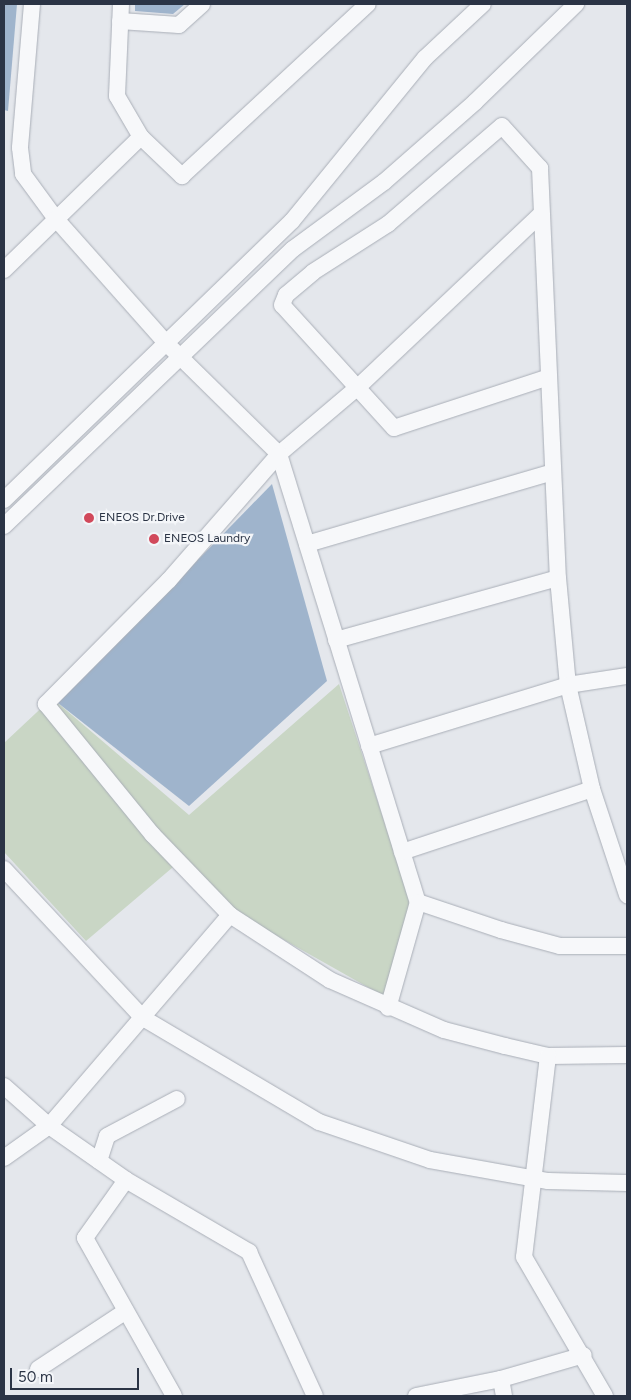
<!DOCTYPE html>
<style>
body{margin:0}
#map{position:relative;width:631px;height:1400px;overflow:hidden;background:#e4e7ec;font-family:Figtree,sans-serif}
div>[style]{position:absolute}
.green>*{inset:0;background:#c9d6c5}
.water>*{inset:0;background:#9fb4cc}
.roads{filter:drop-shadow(0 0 1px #a9aeb7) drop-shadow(0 0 1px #a9aeb7)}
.minor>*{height:16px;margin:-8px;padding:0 8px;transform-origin:8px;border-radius:8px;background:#f7f8fa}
.dots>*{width:14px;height:14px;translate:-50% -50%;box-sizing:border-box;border:2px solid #f4f6f9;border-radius:50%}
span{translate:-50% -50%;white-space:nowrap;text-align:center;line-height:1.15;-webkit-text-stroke:4.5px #f4f6f9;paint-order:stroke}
.poi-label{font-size:12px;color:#2b3445}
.left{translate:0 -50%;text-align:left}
.frame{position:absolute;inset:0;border:5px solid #2b3445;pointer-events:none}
.scale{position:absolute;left:10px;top:1368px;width:129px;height:22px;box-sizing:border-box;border:2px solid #2b3445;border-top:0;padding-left:6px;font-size:15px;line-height:18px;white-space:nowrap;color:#2b3445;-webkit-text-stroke:4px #f4f6f9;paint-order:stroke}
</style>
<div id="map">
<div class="green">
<div style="clip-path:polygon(339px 684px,412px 906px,387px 998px,231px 910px,179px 862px,86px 941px,4px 852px,4px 743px,52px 698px,189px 815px)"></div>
</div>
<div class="water">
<div style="clip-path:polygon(4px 4px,17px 4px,8px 111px,4px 110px)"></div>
<div style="clip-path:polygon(135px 4px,185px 4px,173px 14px,135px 11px)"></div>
<div style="clip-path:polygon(272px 484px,327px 681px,189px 806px,58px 703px)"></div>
</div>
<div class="roads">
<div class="minor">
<div style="left:32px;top:4px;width:144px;rotate:94.8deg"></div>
<div style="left:20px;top:148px;width:26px;rotate:83deg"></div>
<div style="left:23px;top:174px;width:56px;rotate:53.7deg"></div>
<div style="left:56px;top:219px;width:166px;rotate:48.4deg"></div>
<div style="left:166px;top:343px;width:158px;rotate:44.5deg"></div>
<div style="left:279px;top:454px;width:469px;rotate:72.8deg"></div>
<div style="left:418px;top:902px;width:110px;rotate:105.8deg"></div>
<div style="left:121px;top:4px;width:92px;rotate:92.5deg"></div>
<div style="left:117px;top:96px;width:48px;rotate:59.7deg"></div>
<div style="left:141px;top:137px;width:57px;rotate:43.6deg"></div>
<div style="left:182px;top:176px;width:253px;rotate:-42.8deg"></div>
<div style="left:120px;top:21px;width:59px;rotate:3.9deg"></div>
<div style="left:179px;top:25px;width:31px;rotate:-42deg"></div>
<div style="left:541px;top:214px;width:252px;rotate:136.6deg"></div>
<div style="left:358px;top:387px;width:104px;rotate:139.7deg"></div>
<div style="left:279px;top:454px;width:167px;rotate:131.1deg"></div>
<div style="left:169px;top:580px;width:175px;rotate:134.8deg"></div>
<div style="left:46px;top:704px;width:169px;rotate:50.8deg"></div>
<div style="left:153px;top:835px;width:111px;rotate:46.1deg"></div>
<div style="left:230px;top:915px;width:119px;rotate:33deg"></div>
<div style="left:330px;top:980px;width:124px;rotate:23.7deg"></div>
<div style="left:444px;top:1030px;width:63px;rotate:14.7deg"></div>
<div style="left:505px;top:1046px;width:44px;rotate:13.1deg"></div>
<div style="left:548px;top:1056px;width:79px;rotate:-0.7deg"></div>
<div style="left:4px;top:270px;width:191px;rotate:-44.2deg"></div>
<div style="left:549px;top:377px;width:163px;rotate:161.8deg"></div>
<div style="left:394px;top:428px;width:166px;rotate:-132.3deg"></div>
<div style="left:282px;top:305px;width:11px;rotate:-68deg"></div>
<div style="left:286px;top:295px;width:35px;rotate:-40deg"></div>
<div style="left:313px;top:272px;width:89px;rotate:-32.6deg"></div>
<div style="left:388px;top:224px;width:150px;rotate:-40.7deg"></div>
<div style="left:502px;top:126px;width:57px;rotate:47.9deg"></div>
<div style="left:540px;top:168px;width:410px;rotate:87.5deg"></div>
<div style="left:558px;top:578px;width:107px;rotate:84.7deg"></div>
<div style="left:568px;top:685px;width:107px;rotate:77deg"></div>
<div style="left:592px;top:789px;width:112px;rotate:71.7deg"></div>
<div style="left:4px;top:500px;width:401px;rotate:-44.1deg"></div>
<div style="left:292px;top:221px;width:210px;rotate:-50.8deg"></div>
<div style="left:425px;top:58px;width:79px;rotate:-43deg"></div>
<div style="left:4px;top:526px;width:400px;rotate:-43.8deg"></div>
<div style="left:293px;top:249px;width:113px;rotate:-36.4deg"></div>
<div style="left:384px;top:182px;width:121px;rotate:-41.3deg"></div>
<div style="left:475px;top:102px;width:141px;rotate:-44.1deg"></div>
<div style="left:307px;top:544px;width:256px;rotate:-16.3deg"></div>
<div style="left:336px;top:640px;width:230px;rotate:-15.6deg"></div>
<div style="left:369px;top:746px;width:208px;rotate:-17deg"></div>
<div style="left:568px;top:685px;width:60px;rotate:-8.7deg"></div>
<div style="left:402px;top:852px;width:200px;rotate:-18.3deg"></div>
<div style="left:4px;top:869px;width:204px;rotate:47deg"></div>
<div style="left:143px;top:1018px;width:204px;rotate:30.6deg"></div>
<div style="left:319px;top:1122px;width:117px;rotate:18.9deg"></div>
<div style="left:430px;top:1160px;width:120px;rotate:10.1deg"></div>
<div style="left:548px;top:1181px;width:79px;rotate:1.5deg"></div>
<div style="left:418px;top:902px;width:88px;rotate:18.6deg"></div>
<div style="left:501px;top:930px;width:61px;rotate:15.2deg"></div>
<div style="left:560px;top:946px;width:67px"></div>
<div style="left:548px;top:1056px;width:202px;rotate:96.8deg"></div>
<div style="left:524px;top:1257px;width:161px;rotate:59.8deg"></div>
<div style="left:4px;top:1086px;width:60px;rotate:41.6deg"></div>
<div style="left:49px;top:1126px;width:94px;rotate:35deg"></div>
<div style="left:126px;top:1180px;width:143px;rotate:30.3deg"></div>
<div style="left:249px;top:1252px;width:158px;rotate:65.4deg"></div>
<div style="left:4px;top:1158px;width:55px;rotate:-35.4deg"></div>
<div style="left:49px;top:1126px;width:278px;rotate:-49.4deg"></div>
<div style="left:99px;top:1161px;width:26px;rotate:-72deg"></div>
<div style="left:107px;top:1136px;width:79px;rotate:-27.9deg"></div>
<div style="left:126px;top:1180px;width:71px;rotate:125.3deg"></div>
<div style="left:85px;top:1238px;width:181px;rotate:60.6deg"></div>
<div style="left:38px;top:1369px;width:105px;rotate:-33.4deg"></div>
<div style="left:501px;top:1379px;width:17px;rotate:80deg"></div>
<div style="left:416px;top:1396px;width:87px;rotate:-11.3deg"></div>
<div style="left:501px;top:1379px;width:86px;rotate:-16.1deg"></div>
</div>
</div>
<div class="dots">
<div style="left:89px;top:518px;background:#d1495b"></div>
<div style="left:154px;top:539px;background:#d1495b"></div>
</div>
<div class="poi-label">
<span class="left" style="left:99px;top:518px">ENEOS Dr.Drive</span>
<span class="left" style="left:164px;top:539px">ENEOS Laundry</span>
</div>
<div class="frame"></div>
<div class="scale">50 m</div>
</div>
